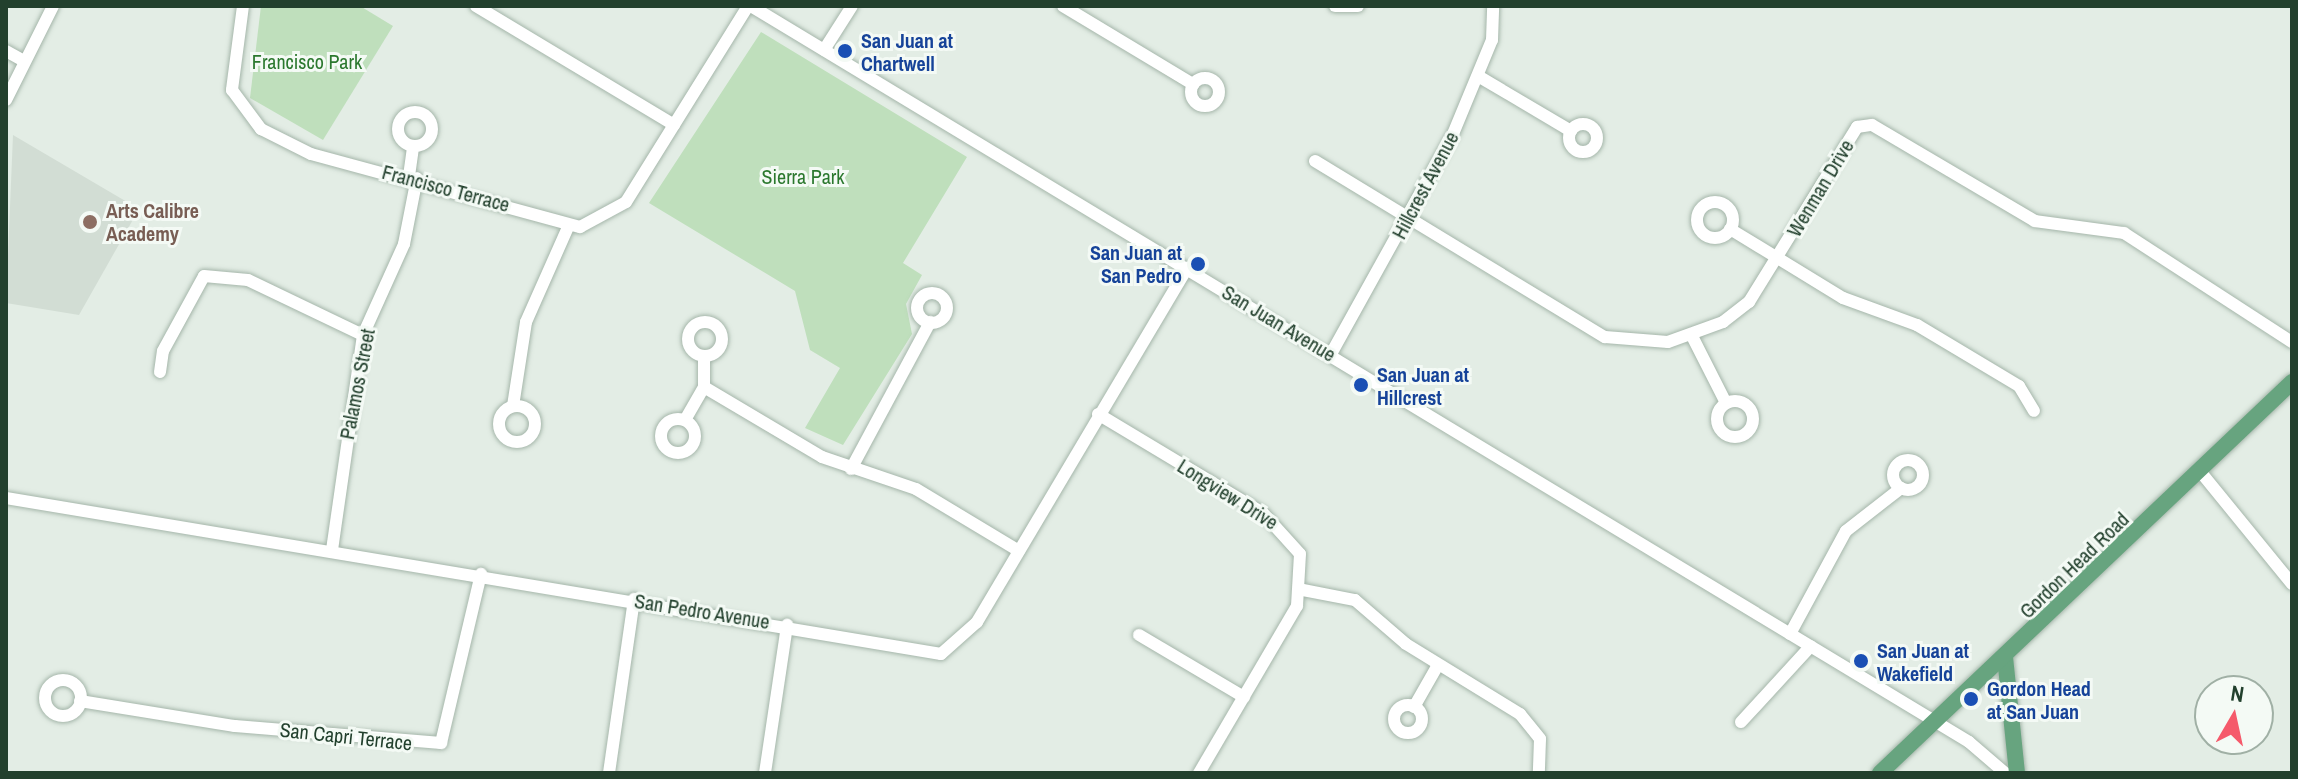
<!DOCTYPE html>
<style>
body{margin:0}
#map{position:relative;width:2298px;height:779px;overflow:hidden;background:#e3ede5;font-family:"Archivo Narrow",sans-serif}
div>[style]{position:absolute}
.built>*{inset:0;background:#d2ddd4}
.green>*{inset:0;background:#bfdfbc}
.roads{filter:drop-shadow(0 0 2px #a5b6aa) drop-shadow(0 0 2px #a5b6aa)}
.minor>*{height:12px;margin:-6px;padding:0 6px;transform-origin:6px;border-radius:6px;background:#fff}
.minor>.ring{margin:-6px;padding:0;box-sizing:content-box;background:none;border:12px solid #fff;border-radius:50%}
.major>*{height:16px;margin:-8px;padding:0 8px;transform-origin:8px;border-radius:8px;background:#67a47f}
.dots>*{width:22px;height:22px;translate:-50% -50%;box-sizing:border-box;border:4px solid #f4faf5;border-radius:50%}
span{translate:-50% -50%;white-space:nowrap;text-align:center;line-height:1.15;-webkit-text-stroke:6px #f4faf5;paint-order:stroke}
.transit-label{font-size:20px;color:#164399;font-weight:700}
.left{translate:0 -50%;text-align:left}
.right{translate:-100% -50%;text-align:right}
.park-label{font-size:20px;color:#2b782e}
.street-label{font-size:20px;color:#22402d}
.education-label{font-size:20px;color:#785e54;font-weight:700}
.frame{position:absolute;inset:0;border:8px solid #22402d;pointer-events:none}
.north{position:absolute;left:2194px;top:675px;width:80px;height:80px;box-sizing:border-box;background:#f4faf5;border:2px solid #a0b0a5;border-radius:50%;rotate:9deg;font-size:22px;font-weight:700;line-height:32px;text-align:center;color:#22402d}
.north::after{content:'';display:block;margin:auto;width:28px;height:36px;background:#f55a6b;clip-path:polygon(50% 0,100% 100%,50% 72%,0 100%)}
</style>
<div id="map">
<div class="built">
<div style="clip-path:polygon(13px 135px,139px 209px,79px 315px,6px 303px)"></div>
</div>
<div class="green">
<div style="clip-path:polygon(261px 6px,360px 6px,393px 26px,323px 140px,250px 98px)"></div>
<div style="clip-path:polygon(761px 32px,967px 157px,903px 263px,922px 275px,906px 304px,912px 334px,843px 445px,805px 428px,840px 368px,810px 350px,795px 291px,649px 203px)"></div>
</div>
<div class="roads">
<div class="minor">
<div style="left:243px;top:6px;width:85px;rotate:97.5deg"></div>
<div style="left:232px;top:90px;width:49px;rotate:53.4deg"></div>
<div style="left:261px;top:129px;width:56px;rotate:26.6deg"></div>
<div style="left:311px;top:154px;width:279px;rotate:15.2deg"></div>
<div style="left:580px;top:227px;width:52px;rotate:-28.5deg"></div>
<div style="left:626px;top:202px;width:231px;rotate:-58.1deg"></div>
<div style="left:476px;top:6px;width:231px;rotate:31deg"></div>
<div style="left:751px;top:6px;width:1423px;rotate:31.14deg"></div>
<div style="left:1969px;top:742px;width:48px;rotate:40.7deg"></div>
<div style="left:1063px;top:6px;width:152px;rotate:31deg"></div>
<div style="left:1335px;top:6px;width:23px"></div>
<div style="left:824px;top:50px;width:52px;rotate:-57.5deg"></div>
<div style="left:6px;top:51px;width:18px;rotate:29deg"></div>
<div style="left:1478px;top:76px;width:108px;rotate:30.6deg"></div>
<div class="ring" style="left:1191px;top:78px;width:16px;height:16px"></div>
<div style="left:6px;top:100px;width:105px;rotate:-63.4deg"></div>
<div class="ring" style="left:398px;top:112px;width:22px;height:22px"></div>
<div class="ring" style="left:1569px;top:124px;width:16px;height:16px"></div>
<div style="left:1315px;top:161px;width:339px;rotate:31.3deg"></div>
<div style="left:1605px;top:337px;width:63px;rotate:4.5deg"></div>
<div style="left:1668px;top:342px;width:59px;rotate:-20deg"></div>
<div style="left:1723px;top:322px;width:33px;rotate:-38deg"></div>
<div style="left:1749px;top:302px;width:206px;rotate:-58.3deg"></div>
<div style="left:1857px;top:127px;width:15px;rotate:-8deg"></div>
<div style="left:1872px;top:125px;width:189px;rotate:30.5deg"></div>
<div style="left:2035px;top:221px;width:90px;rotate:7.7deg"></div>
<div style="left:2124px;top:233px;width:200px;rotate:33deg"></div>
<div style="left:409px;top:176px;width:30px;rotate:-82deg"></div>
<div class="ring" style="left:1697px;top:202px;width:24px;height:24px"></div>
<div style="left:1730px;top:229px;width:132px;rotate:31.4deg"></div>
<div style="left:1843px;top:298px;width:79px;rotate:20deg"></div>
<div style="left:1917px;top:325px;width:119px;rotate:30.9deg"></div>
<div style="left:2019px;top:386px;width:29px;rotate:59deg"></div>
<div class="ring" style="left:917px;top:293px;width:18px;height:18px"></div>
<div class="ring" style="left:688px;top:322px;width:22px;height:22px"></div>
<div style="left:1692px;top:336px;width:75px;rotate:63.1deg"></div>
<div style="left:1331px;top:354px;width:252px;rotate:-61deg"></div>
<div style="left:1453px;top:134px;width:102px;rotate:-67.5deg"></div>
<div style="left:1492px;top:40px;width:34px;rotate:-88deg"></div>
<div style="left:160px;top:372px;width:21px;rotate:-82deg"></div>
<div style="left:163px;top:351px;width:85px;rotate:-61.3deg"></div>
<div style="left:204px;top:276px;width:44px;rotate:5.2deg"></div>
<div style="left:248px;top:280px;width:127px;rotate:25.6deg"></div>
<div style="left:704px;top:387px;width:137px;rotate:30.7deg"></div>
<div style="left:822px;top:457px;width:99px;rotate:18.8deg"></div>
<div style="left:916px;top:489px;width:120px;rotate:31deg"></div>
<div class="ring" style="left:1717px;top:401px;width:24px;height:24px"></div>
<div class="ring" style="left:499px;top:406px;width:24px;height:24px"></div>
<div style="left:513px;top:406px;width:85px;rotate:-81.2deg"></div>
<div style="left:526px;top:322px;width:104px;rotate:-66.1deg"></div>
<div style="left:1098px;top:414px;width:192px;rotate:31deg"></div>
<div style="left:1263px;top:513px;width:55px;rotate:47.9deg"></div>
<div style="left:1300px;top:554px;width:52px;rotate:93.3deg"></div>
<div style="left:1297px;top:606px;width:194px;rotate:120.4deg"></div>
<div class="ring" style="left:661px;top:419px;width:22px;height:22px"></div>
<div style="left:685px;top:420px;width:38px;rotate:-60deg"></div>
<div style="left:704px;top:387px;width:31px;rotate:-90deg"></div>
<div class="ring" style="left:1893px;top:460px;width:18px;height:18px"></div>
<div style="left:851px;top:469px;width:167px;rotate:-61.7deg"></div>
<div style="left:2199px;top:470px;width:147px;rotate:50.8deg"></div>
<div style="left:6px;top:498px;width:948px;rotate:9.47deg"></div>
<div style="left:941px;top:654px;width:48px;rotate:-41.6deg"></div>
<div style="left:977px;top:622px;width:412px;rotate:-59.3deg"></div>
<div style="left:332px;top:550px;width:217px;rotate:-81.8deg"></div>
<div style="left:363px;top:335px;width:100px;rotate:-65.7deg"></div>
<div style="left:404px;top:244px;width:67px;rotate:-78.9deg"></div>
<div style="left:1303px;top:590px;width:53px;rotate:10.9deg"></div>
<div style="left:1355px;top:600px;width:67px;rotate:40.8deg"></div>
<div style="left:1406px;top:644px;width:134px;rotate:31.6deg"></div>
<div style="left:1520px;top:714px;width:32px;rotate:51deg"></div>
<div style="left:1540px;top:739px;width:34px;rotate:92deg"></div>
<div style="left:1790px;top:634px;width:117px;rotate:-61.5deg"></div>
<div style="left:1846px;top:531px;width:70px;rotate:-38deg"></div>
<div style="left:1139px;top:635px;width:122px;rotate:30.6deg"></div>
<div class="ring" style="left:45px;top:680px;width:24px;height:24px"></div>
<div style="left:80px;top:701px;width:157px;rotate:9.2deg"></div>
<div style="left:235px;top:726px;width:207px;rotate:4.7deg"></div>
<div style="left:441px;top:743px;width:174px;rotate:-76.7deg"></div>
<div class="ring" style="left:1394px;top:705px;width:16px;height:16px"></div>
<div style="left:1414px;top:707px;width:48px;rotate:-60.3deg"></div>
<div style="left:1741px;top:722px;width:103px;rotate:-47.4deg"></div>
<div style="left:609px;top:773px;width:176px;rotate:-81.8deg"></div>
<div style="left:765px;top:773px;width:150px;rotate:-81.5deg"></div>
</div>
<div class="major">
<div style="left:2005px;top:657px;width:117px;rotate:84.1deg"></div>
<div style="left:1880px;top:773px;width:568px;rotate:-43.5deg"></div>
</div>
</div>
<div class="dots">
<div style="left:845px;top:51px;background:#1a4fb4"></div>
<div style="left:90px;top:222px;background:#8d6e63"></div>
<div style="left:1198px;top:264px;background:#1a4fb4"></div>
<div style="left:1361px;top:385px;background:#1a4fb4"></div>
<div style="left:1861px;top:661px;background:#1a4fb4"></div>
<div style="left:1971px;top:699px;background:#1a4fb4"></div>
</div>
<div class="transit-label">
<span class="left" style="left:861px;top:52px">San Juan at<br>Chartwell</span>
<span class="right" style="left:1182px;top:264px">San Juan at<br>San Pedro</span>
<span class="left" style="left:1377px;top:386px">San Juan at<br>Hillcrest</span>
<span class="left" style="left:1877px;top:662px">San Juan at<br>Wakefield</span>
<span class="left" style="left:1987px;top:700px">Gordon Head<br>at San Juan</span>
</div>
<div class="park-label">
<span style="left:307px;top:61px">Francisco Park</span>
<span style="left:803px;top:176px">Sierra Park</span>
</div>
<div class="street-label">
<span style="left:1425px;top:185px;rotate:-62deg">Hillcrest Avenue</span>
<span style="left:446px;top:188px;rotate:15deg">Francisco Terrace</span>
<span style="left:1820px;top:188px;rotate:-59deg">Wenman Drive</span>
<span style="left:1279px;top:323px;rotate:31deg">San Juan Avenue</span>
<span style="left:357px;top:384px;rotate:-79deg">Palamos Street</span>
<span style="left:1228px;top:494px;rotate:32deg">Longview Drive</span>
<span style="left:2074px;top:565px;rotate:-44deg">Gordon Head Road</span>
<span style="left:702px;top:611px;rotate:9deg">San Pedro Avenue</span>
<span style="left:346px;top:736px;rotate:6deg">San Capri Terrace</span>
</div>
<div class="education-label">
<span class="left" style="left:106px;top:222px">Arts Calibre<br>Academy</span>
</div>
<div class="frame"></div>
<div class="north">N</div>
</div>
